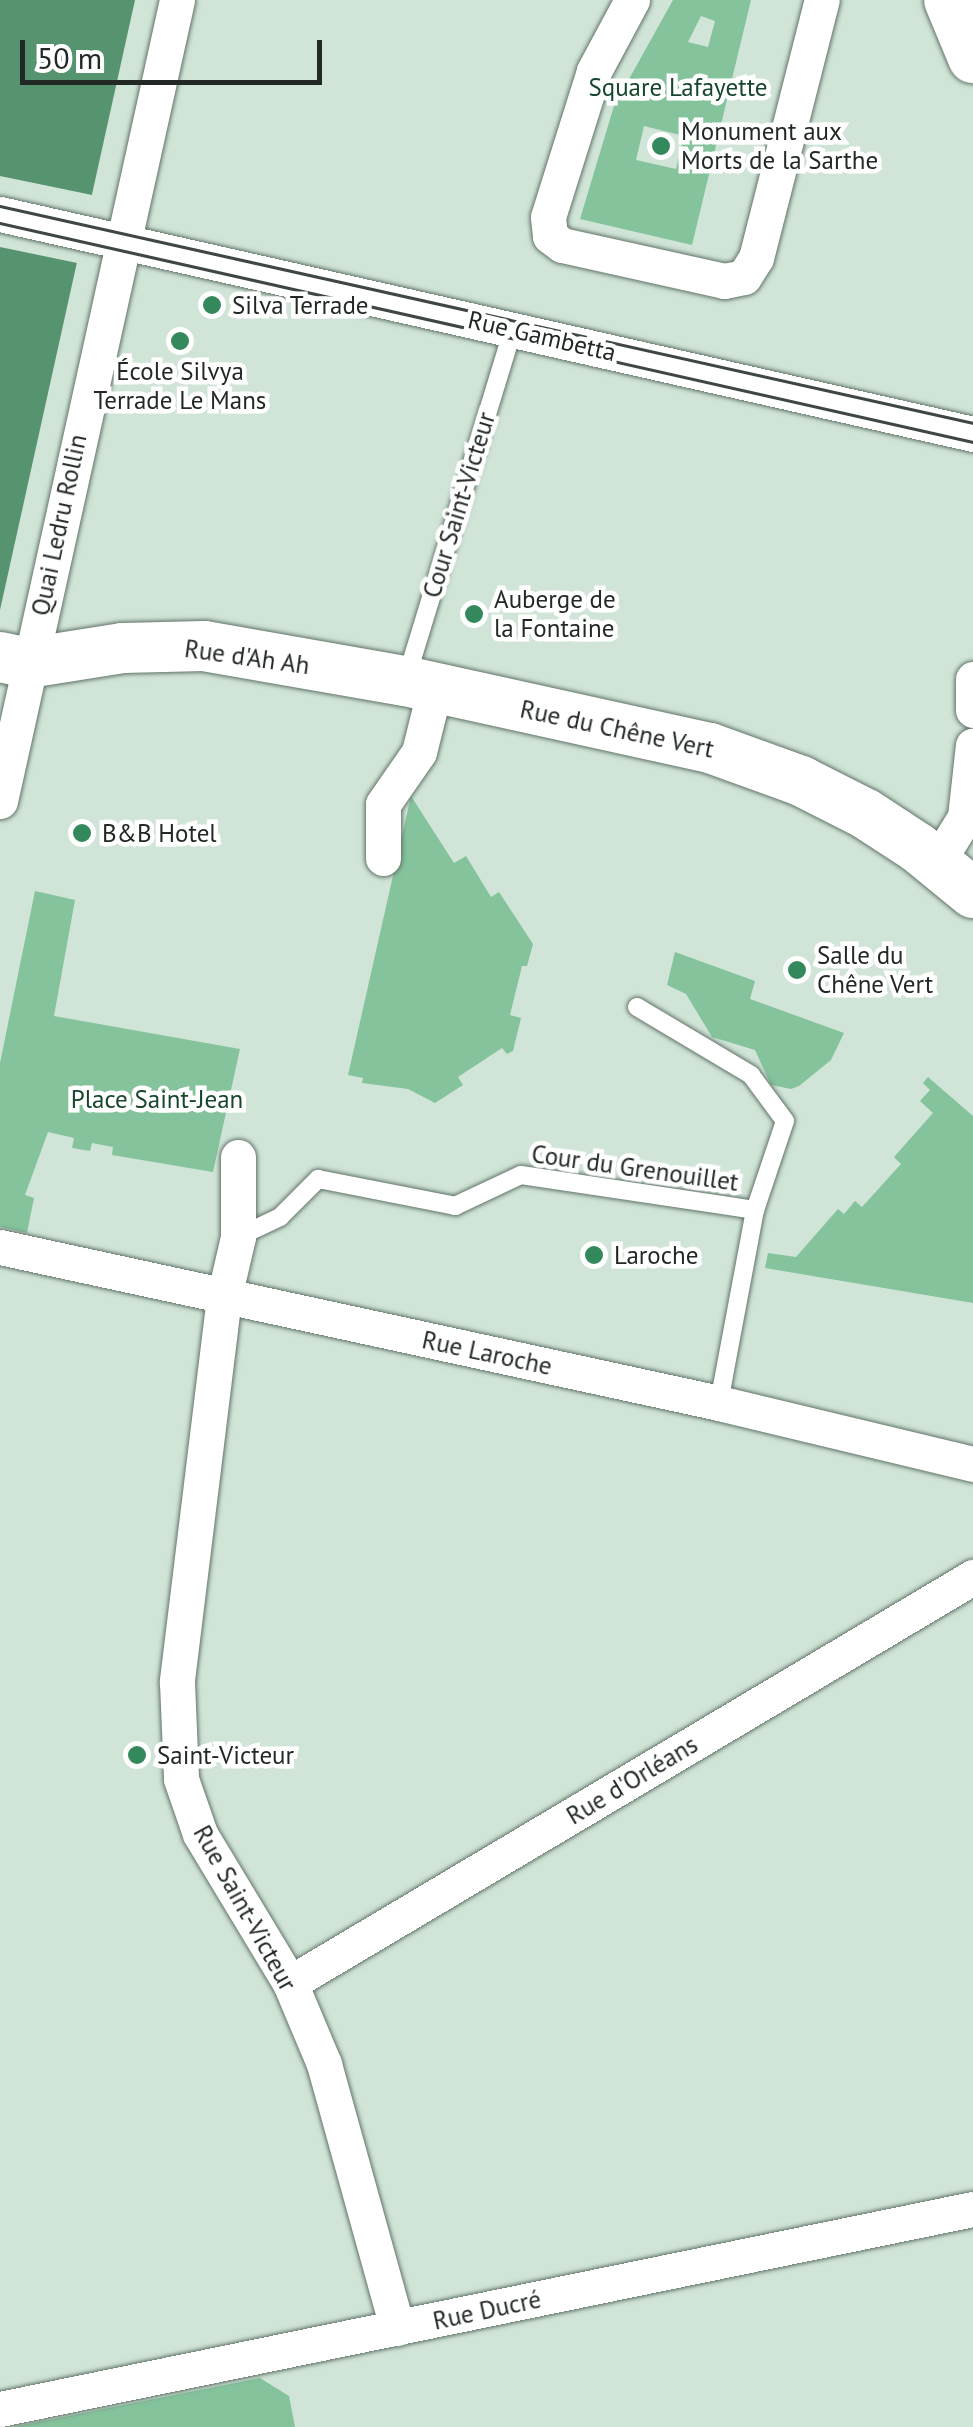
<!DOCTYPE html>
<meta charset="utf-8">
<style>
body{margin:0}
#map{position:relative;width:973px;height:2427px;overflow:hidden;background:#d0e4d7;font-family:"PT Sans",sans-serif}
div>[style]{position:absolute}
.green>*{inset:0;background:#85c39d}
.water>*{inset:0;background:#56936f}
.pier>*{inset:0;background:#d0e4d7}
.roads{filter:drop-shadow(0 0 2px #627469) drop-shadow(0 0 2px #627469)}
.lane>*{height:18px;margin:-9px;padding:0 9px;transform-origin:9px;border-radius:9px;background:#fff}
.street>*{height:35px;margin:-17.5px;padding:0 17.5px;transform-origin:17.5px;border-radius:17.5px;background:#fff}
.secondary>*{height:50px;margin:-25px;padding:0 25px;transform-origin:25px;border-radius:25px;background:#fff}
.tram>*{height:2.5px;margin:-1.25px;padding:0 1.25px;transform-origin:1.25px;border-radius:1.25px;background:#3e4741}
.dots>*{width:28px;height:28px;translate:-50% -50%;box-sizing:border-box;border:5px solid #fff;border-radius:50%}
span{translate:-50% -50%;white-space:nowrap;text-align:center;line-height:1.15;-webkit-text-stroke:9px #fff;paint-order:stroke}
.park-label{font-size:25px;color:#16462c}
.poi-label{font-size:25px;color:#222925}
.left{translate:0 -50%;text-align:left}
.street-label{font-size:25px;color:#222925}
.scale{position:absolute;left:20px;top:40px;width:302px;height:45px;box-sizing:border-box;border:5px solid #222925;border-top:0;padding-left:12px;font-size:30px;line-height:35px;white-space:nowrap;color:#222925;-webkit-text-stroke:8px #fff;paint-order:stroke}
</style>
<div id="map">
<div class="green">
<div style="clip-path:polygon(evenodd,673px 0,751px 0,692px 245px,580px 219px,614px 106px,673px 0,701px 16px,715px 21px,708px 47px,688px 42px,701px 16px,673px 0,644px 126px,684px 136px,676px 169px,636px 160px,644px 126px)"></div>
<div style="clip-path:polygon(411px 796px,454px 863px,466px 856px,491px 897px,499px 892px,533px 944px,527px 966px,522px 966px,510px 1015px,521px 1018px,513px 1051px,507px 1054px,502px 1048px,458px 1077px,463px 1085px,435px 1103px,408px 1089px,362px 1083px,363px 1078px,348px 1075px)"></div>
<div style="clip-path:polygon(35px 891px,75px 900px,54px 1016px,240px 1049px,213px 1172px,112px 1155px,113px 1147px,92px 1143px,90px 1151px,72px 1148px,74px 1138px,48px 1132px,25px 1195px,34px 1198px,27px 1233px,0 1227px,0 1063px)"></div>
<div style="clip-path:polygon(675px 952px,755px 981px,750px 999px,844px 1033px,831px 1060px,799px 1086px,791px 1089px,771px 1085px,755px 1050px,712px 1037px,686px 994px,667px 985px)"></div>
<div style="clip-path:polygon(928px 1077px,973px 1116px,973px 1303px,765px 1268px,768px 1253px,796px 1257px,838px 1209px,844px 1214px,855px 1201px,862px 1207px,901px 1164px,894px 1157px,933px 1113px,920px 1101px,930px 1090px,923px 1083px)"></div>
<div style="clip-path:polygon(260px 2378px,289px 2396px,295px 2427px,13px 2427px)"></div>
</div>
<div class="water">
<div style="clip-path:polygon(0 0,135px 0,0 610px)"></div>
</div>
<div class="pier">
<div style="clip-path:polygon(0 176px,97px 196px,82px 264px,0 247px)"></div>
</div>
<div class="roads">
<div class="lane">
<div style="left:407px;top:676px;width:363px;rotate:-73deg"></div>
<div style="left:637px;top:1007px;width:133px;rotate:30.8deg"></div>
<div style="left:751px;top:1075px;width:57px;rotate:53.5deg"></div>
<div style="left:785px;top:1121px;width:94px;rotate:108.6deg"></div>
<div style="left:755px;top:1210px;width:196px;rotate:100.6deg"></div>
<div style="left:238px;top:1237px;width:47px;rotate:-25.5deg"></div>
<div style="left:280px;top:1217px;width:54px;rotate:-45deg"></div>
<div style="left:318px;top:1179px;width:140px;rotate:11.1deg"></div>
<div style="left:455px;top:1206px;width:73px;rotate:-25.2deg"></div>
<div style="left:521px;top:1175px;width:237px;rotate:8.5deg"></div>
</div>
<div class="street">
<div style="left:632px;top:0;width:81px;rotate:118.2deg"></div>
<div style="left:594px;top:71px;width:153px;rotate:107.5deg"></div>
<div style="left:548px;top:217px;width:19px;rotate:84deg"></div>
<div style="left:550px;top:236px;width:15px;rotate:37deg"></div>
<div style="left:562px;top:245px;width:166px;rotate:12.5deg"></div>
<div style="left:724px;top:281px;width:20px;rotate:-11deg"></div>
<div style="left:744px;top:277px;width:22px;rotate:-58deg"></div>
<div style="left:756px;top:258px;width:266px;rotate:-75.7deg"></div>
<div style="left:0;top:214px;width:998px;rotate:12.74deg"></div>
<div style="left:973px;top:679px;width:31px;rotate:90deg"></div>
<div style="left:0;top:801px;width:820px;rotate:-77.54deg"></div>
<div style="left:383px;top:858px;width:54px;rotate:-90deg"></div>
<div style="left:383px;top:804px;width:63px;rotate:-55.3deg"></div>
<div style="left:419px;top:752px;width:66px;rotate:-76deg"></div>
<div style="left:936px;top:864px;width:55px;rotate:-58.3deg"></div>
<div style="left:965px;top:817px;width:72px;rotate:-83.7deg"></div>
<div style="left:238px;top:1157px;width:80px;rotate:90deg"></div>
<div style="left:238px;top:1237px;width:62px;rotate:103.1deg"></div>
<div style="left:224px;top:1297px;width:388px;rotate:97deg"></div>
<div style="left:177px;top:1682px;width:97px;rotate:87.6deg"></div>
<div style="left:181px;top:1779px;width:58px;rotate:70.9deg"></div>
<div style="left:200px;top:1834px;width:174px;rotate:58.9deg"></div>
<div style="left:290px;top:1983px;width:88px;rotate:67.2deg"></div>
<div style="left:324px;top:2064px;width:274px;rotate:74.5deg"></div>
<div style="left:0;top:1247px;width:736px;rotate:12.24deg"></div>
<div style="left:719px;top:1403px;width:261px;rotate:13.5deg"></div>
<div style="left:290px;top:1983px;width:795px;rotate:-30.73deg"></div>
<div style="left:0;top:2409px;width:993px;rotate:-11.62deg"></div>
</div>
<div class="secondary">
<div style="left:949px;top:0;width:63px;rotate:67.5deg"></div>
<div style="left:0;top:657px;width:29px;rotate:12deg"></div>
<div style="left:28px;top:663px;width:96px;rotate:-9deg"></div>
<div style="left:123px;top:648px;width:81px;rotate:-1.4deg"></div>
<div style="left:204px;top:646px;width:204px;rotate:9.9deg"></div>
<div style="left:405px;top:681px;width:312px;rotate:12.4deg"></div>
<div style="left:710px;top:748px;width:97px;rotate:19.9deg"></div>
<div style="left:801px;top:781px;width:73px;rotate:26.9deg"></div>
<div style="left:866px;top:814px;width:62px;rotate:33.2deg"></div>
<div style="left:918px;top:848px;width:71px;rotate:39.3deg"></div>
</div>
</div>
<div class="tram">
<div style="left:0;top:206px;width:997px;rotate:12.57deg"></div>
<div style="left:0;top:223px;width:997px;rotate:12.68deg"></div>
</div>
<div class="dots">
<div style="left:661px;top:146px;background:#34895c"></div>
<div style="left:212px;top:305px;background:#34895c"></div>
<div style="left:180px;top:341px;background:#34895c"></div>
<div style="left:474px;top:614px;background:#34895c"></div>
<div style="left:82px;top:833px;background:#34895c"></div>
<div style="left:797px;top:970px;background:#34895c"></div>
<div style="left:594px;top:1255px;background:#34895c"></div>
<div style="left:137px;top:1755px;background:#34895c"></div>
</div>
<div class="park-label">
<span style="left:678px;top:87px">Square Lafayette</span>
<span style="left:157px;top:1099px">Place Saint-Jean</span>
</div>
<div class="poi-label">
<span class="left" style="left:681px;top:146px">Monument aux<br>Morts de la Sarthe</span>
<span class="left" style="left:232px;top:305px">Silva Terrade</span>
<span style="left:180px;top:386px">École Silvya<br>Terrade Le Mans</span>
<span class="left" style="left:494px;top:614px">Auberge de<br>la Fontaine</span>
<span class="left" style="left:102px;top:833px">B&amp;B Hotel</span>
<span class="left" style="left:817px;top:970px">Salle du<br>Chêne Vert</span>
<span class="left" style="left:614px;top:1255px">Laroche</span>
<span class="left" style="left:157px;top:1755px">Saint-Victeur</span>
</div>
<div class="street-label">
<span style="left:542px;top:336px;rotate:13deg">Rue Gambetta</span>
<span style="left:459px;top:505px;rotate:-73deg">Cour Saint-Victeur</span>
<span style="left:59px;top:525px;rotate:-78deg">Quai Ledru Rollin</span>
<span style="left:247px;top:657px;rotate:8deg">Rue d'Ah Ah</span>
<span style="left:617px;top:729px;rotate:12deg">Rue du Chêne Vert</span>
<span style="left:635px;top:1168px;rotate:8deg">Cour du Grenouillet</span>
<span style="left:487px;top:1353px;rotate:12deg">Rue Laroche</span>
<span style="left:632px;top:1780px;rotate:-31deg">Rue d'Orléans</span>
<span style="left:245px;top:1908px;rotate:61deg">Rue Saint-Victeur</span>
<span style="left:487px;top:2310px;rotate:-12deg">Rue Ducré</span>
</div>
<div class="scale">50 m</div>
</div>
